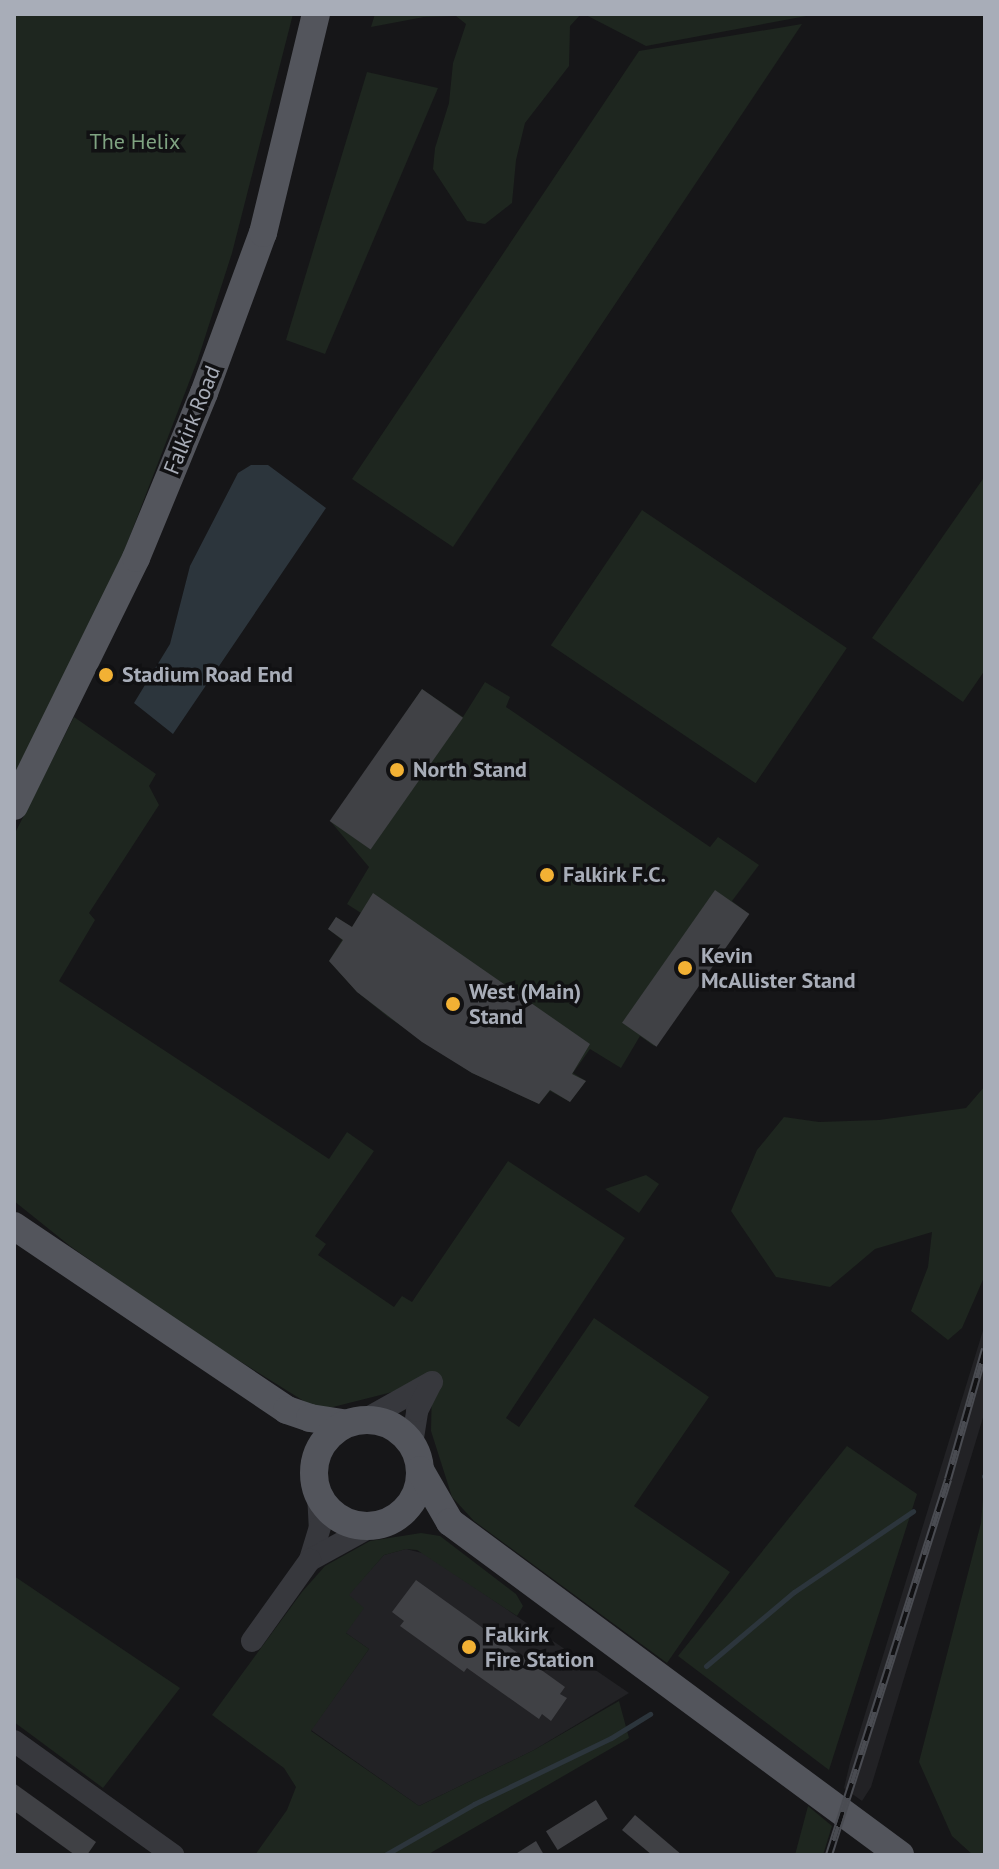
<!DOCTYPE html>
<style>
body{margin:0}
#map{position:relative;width:999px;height:1869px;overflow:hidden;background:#161618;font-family:"PT Sans",sans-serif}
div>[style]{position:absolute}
.built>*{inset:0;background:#222225}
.green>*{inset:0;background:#1e261f;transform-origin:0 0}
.water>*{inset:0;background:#2c353c}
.stream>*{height:5px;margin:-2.5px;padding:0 2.5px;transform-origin:2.5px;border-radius:2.5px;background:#2c353c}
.building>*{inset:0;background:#404145;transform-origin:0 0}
.minor>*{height:22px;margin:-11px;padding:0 11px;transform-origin:11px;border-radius:11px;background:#37383d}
.major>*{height:28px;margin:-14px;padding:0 14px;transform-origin:14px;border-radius:14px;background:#53555c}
.major>.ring{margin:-14px;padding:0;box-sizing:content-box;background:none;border:28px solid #53555c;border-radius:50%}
.rail>*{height:8px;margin-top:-4px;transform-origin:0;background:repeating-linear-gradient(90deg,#111113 0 15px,#4a4c52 0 30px);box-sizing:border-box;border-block:2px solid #4a4c52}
.dots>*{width:22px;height:22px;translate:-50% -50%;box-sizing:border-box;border:4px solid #111113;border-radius:50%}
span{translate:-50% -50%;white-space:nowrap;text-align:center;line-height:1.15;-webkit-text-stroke:7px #111113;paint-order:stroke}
.park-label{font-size:22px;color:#7fa381}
.street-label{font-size:22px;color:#a8adb8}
.poi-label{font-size:22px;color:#a8adb8;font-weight:700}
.left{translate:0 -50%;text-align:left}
.frame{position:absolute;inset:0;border:16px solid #a8adb8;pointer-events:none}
</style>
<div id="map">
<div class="built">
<div style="clip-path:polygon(985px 1324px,985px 1411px,871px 1787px,862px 1801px,844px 1788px,850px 1763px)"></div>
<div style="clip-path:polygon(406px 1549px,426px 1554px,629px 1693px,534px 1750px,419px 1806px,311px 1730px,369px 1649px,346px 1633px,348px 1595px,384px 1555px)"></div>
</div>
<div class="green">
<div style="clip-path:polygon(14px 14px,293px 14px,232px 253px,198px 359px,63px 710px,14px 793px)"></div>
<div style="clip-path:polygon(375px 14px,581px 14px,570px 26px,569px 66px,525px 123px,516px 160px,512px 203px,485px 224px,467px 221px,433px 169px,435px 148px,449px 103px,453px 63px,466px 24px,456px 16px,424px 17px,371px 27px)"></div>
<div style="clip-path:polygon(584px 14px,817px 14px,646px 46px)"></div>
<div style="clip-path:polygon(802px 24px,453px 547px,352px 479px,639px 51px)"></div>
<div style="clip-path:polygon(367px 72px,438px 88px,325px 354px,286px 340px)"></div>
<div style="clip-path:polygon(985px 476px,985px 670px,963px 702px,872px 638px)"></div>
<div style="left:642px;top:510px;width:247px;height:163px;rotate:34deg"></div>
<div style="clip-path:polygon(485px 682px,510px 697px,506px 707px,710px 847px,718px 837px,759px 865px,732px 901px,749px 914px,654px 1046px,640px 1036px,621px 1068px,590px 1049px,573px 1073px,586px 1081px,570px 1102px,550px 1091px,539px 1104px,472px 1073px,388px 1017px,357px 992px,329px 961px,342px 940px,328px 929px,336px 917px,352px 927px,361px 913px,347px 904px,369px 867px,331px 822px,422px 689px,463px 717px)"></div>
<div style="clip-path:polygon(74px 717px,156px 774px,149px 786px,159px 805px,89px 913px,95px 920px,59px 981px,329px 1159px,347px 1132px,374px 1151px,315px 1236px,326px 1244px,318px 1255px,394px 1307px,402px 1296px,412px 1302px,508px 1161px,625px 1238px,506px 1418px,519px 1427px,594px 1318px,709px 1397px,634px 1506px,730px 1572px,667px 1663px,474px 1521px,452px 1497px,431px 1431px,432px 1382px,329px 1408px,315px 1408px,190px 1330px,70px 1246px,14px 1201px,14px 835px)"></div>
<div style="clip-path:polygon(985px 1086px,985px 1275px,962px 1328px,948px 1340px,911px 1311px,928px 1267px,932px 1232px,875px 1249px,830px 1287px,776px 1277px,731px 1211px,757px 1150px,784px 1117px,819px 1122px,879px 1120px,966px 1108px)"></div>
<div style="clip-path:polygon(646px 1175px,659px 1184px,639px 1213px,605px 1189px)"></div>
<div style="clip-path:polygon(847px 1446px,917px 1494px,829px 1770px,678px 1656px)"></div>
<div style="clip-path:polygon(985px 1474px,985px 1855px,973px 1855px,952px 1836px,919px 1762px,981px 1523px)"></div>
<div style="clip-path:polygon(421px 1533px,440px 1536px,516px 1594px,523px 1606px,517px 1616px,417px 1550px,406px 1549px,384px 1555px,349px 1595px,364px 1608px,346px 1633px,369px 1649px,311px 1731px,419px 1806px,534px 1750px,619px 1701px,629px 1738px,427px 1855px,255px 1855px,287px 1810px,296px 1787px,284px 1768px,212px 1715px,302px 1592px,325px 1566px,370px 1541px)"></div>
<div style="clip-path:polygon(14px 1576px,180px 1688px,103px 1788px,14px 1722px)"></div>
<div style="clip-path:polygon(808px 1806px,832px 1826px,823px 1855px,795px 1855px)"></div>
</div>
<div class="water">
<div style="clip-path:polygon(251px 465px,268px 465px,326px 508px,173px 734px,134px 703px,170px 644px,190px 566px,238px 473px)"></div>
</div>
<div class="stream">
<div style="left:984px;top:1476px;width:1px"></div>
<div style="left:706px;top:1666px;width:115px;rotate:-40.1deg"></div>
<div style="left:794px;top:1592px;width:144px;rotate:-34.2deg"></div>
<div style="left:385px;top:1855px;width:103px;rotate:-29.8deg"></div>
<div style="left:474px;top:1804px;width:152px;rotate:-25.7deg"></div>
<div style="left:611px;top:1738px;width:46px;rotate:-31.6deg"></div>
</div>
<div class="building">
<div style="left:422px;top:689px;width:50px;height:161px;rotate:35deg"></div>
<div style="left:715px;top:890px;width:42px;height:162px;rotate:35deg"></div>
<div style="clip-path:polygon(373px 893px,590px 1044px,572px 1074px,586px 1081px,570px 1102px,550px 1090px,539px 1104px,472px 1073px,422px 1042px,357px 992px,329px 961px,343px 940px,328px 929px,336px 917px,352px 927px)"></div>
<div style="clip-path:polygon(416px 1580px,565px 1687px,560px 1694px,567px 1698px,551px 1721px,542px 1714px,539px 1719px,467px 1668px,464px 1672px,400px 1626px,404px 1621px,392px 1612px)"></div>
<div style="clip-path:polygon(14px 1783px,96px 1842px,87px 1855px,75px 1855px,14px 1811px)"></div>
<div style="left:596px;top:1800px;width:22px;height:59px;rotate:58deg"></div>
<div style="clip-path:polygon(635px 1815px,682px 1855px,652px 1855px,622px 1830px)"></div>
<div style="clip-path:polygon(536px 1841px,544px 1855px,514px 1855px)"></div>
</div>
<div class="minor">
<div style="left:364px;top:1420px;width:78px;rotate:-29.2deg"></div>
<div style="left:412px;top:1444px;width:33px;rotate:-81deg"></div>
<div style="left:417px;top:1411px;width:31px;rotate:-63deg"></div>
<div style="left:318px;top:1493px;width:34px;rotate:87deg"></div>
<div style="left:320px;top:1527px;width:34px;rotate:107deg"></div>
<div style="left:310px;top:1560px;width:73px;rotate:-28.7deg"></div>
<div style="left:252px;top:1641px;width:100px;rotate:-54.4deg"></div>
<div style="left:14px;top:1741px;width:196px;rotate:35.6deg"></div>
</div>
<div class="major">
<div style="left:14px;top:806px;width:276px;rotate:-63.8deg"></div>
<div style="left:136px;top:558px;width:178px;rotate:-67.6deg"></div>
<div style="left:204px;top:393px;width:171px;rotate:-69.8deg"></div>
<div style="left:263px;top:233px;width:225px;rotate:-76.4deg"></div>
<div style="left:14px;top:1226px;width:329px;rotate:34deg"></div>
<div style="left:287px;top:1410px;width:24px;rotate:19deg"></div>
<div style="left:310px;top:1418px;width:36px;rotate:9deg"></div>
<div class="ring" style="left:314px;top:1420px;width:78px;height:78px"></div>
<div style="left:420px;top:1470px;width:60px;rotate:60deg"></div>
<div style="left:450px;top:1522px;width:560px;rotate:36.5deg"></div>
</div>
<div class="rail">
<div style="left:829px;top:1855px;width:394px;rotate:-72.4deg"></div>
<div style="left:948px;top:1479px;width:135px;rotate:-74.1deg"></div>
</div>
<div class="dots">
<div style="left:106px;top:675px;background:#f2b134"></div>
<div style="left:397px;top:770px;background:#f2b134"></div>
<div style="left:547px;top:875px;background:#f2b134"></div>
<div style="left:685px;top:968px;background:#f2b134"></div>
<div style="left:453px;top:1004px;background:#f2b134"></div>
<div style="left:469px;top:1647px;background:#f2b134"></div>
</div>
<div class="park-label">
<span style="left:135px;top:142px">The Helix</span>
</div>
<div class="street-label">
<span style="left:192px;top:420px;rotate:-68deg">Falkirk Road</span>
</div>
<div class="poi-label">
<span class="left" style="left:122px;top:675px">Stadium Road End</span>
<span class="left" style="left:413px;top:770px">North Stand</span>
<span class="left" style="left:563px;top:875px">Falkirk F.C.</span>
<span class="left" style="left:701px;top:968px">Kevin<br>McAllister Stand</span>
<span class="left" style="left:469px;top:1004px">West (Main)<br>Stand</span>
<span class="left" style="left:485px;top:1647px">Falkirk<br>Fire Station</span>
</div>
<div class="frame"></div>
</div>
